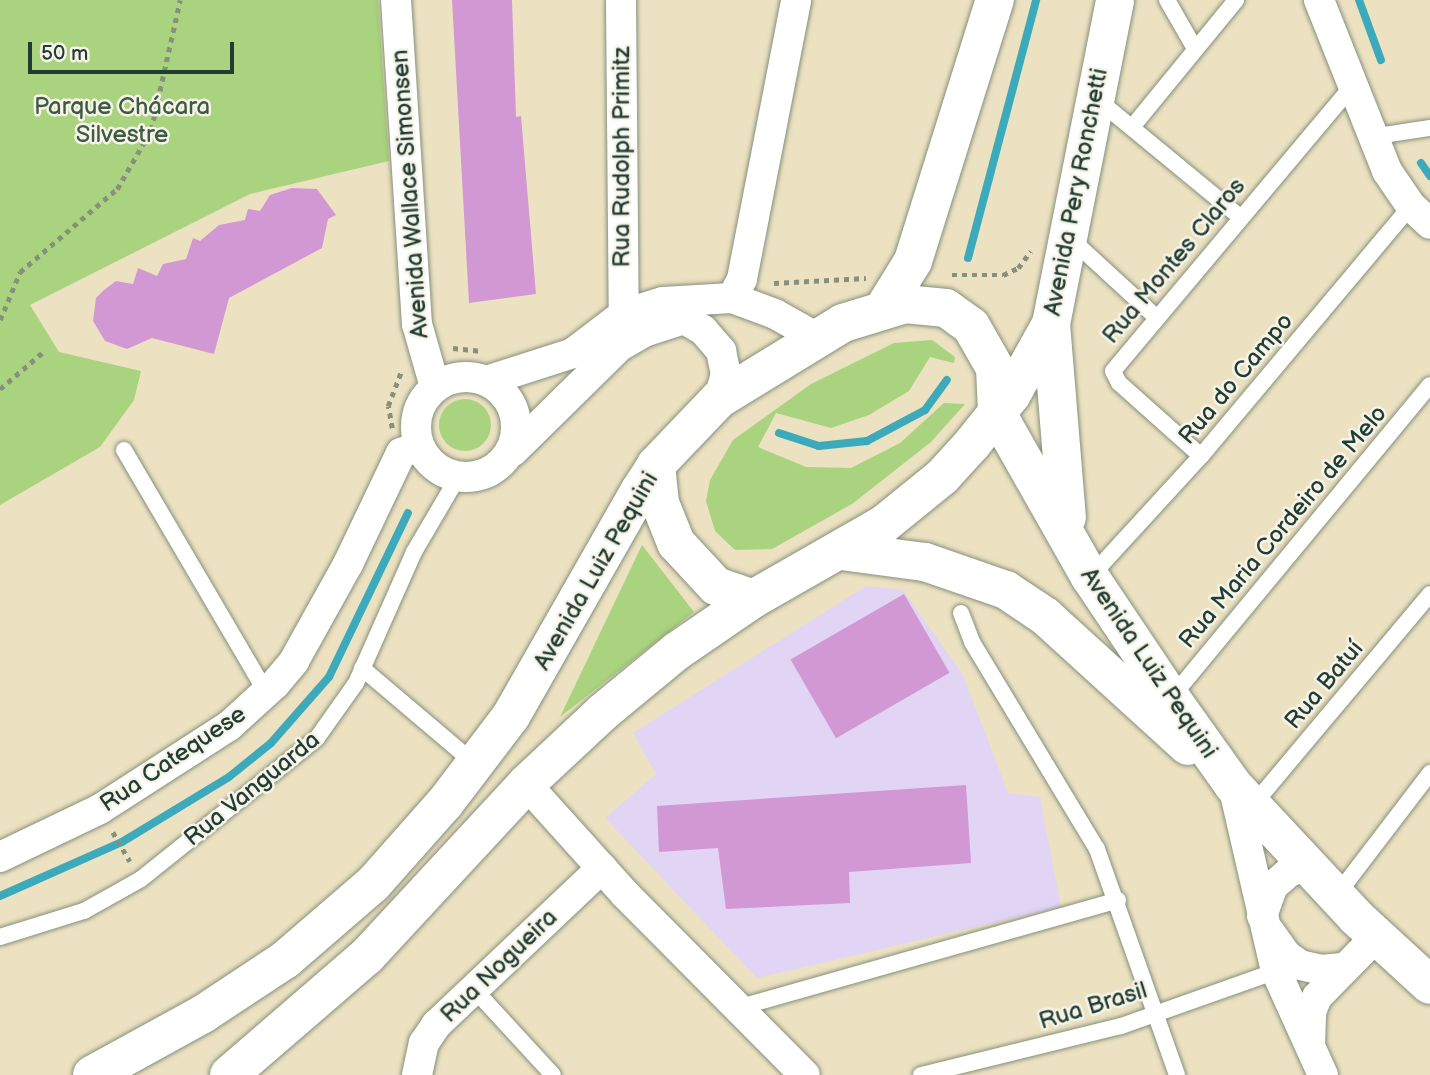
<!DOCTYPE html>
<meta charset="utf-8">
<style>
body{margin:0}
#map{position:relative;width:1430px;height:1075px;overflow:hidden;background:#ece2c2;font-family:"Balsamiq Sans",sans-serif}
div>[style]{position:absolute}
.built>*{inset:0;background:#e1d4f4}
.green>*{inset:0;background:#a9d37e}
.round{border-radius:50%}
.stream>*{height:8px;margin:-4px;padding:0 4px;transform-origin:4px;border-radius:4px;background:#3caabb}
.building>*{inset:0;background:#d198d4;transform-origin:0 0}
.path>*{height:4.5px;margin-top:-2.25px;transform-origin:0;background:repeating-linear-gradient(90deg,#86907b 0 5px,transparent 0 10px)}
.roads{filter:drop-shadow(0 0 2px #86907b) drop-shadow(0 0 2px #86907b)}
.service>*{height:16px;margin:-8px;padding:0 8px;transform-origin:8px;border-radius:8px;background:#fff}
.minor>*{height:30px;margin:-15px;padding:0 15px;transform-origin:15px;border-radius:15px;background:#fff}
.minor>.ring{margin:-15px;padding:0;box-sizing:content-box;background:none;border:30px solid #fff;border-radius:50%}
.primary>*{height:38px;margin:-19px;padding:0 19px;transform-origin:19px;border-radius:19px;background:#fff}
span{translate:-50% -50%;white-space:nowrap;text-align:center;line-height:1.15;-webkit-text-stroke:5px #f7f3e8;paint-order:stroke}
.park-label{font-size:24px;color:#3b5b43}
.street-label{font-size:24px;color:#1f3d34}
.scale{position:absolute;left:28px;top:42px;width:206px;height:32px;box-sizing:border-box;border:4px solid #1f3d34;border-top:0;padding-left:9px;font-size:21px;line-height:24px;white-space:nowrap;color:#1f3d34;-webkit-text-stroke:5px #f7f3e8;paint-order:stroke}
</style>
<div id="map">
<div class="built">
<div style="clip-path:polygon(866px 586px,903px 590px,963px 675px,1008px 793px,1040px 797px,1061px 907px,757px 978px,605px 818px,656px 774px,633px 733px)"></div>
</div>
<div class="green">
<div style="clip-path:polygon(0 0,378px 0,389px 161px,250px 194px,30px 305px,59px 352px,141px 371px,134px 400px,100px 447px,0 505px)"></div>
<div style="clip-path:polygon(932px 340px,955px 357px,954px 363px,930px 357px,909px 391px,869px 415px,831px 428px,776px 413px,758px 447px,806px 467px,851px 468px,900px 443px,944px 403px,965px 404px,931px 442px,852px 504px,772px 549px,735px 550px,715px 531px,706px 501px,710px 480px,733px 440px,811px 384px,894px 343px)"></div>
<div class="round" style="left:439px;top:399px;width:52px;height:52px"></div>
<div style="clip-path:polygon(642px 545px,694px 612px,560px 717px)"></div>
</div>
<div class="stream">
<div style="left:1359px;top:0;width:64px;rotate:69.9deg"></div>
<div style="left:1421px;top:163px;width:16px;rotate:55deg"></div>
<div style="left:968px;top:258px;width:267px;rotate:-75.2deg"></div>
<div style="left:779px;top:433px;width:42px;rotate:18deg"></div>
<div style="left:819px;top:446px;width:48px;rotate:-5.9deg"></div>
<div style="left:867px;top:441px;width:66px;rotate:-28.1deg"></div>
<div style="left:925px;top:410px;width:37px;rotate:-54deg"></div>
<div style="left:0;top:896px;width:133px;rotate:-23.9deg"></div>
<div style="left:122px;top:842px;width:125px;rotate:-31.3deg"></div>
<div style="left:229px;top:777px;width:54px;rotate:-39deg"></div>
<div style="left:271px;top:743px;width:88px;rotate:-48.7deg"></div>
<div style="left:329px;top:677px;width:182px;rotate:-64.3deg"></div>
</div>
<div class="building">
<div style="clip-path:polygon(452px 0,512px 0,516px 117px,521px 116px,536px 294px,469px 303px)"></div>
<div style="clip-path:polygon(292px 188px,317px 189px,336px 215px,328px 219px,322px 248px,229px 298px,214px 354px,152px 338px,127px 349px,105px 341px,93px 321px,96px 298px,104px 290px,116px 281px,133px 284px,138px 268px,157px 276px,163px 264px,186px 259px,193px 238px,200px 241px,219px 225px,245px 220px,248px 209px,260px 211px,270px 195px)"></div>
<div style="left:904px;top:594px;width:91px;height:131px;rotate:60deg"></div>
<div style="clip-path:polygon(966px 785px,971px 863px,849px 872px,850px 903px,726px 909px,718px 848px,659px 852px,657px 806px)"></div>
</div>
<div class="path">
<div style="left:952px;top:275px;width:51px"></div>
<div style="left:1003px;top:275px;width:17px;rotate:-25deg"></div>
<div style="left:1018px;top:268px;width:21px;rotate:-53deg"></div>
<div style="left:774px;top:283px;width:92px;rotate:-3.1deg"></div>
<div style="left:0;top:320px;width:52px;rotate:-67.4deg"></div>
<div style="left:20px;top:272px;width:128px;rotate:-40.6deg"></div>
<div style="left:117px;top:189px;width:68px;rotate:-60deg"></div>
<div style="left:151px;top:130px;width:133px;rotate:-77.4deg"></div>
<div style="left:453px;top:348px;width:29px;rotate:6deg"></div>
<div style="left:0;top:389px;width:57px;rotate:-40.7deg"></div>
<div style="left:392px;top:428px;width:22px;rotate:-100deg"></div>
<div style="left:388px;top:406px;width:39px;rotate:-69deg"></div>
<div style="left:113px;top:832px;width:34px;rotate:60deg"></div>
</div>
<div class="roads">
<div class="service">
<div style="left:1167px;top:0;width:54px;rotate:60.1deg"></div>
<div style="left:1098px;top:100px;width:185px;rotate:39.5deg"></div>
<div style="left:1133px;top:126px;width:163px;rotate:-50.7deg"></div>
<div style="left:1371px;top:137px;width:60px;rotate:-8.7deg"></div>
<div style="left:1070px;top:238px;width:117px;rotate:42.6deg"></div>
<div style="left:124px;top:450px;width:281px;rotate:59.6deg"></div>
<div style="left:1201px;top:456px;width:110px;rotate:-138.3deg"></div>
<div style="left:1119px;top:383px;width:13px;rotate:-117deg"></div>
<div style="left:1113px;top:371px;width:371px;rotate:-50deg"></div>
<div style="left:1090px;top:577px;width:164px;rotate:-47.5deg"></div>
<div style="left:1201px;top:456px;width:326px;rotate:-50deg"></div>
<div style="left:961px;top:613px;width:31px;rotate:69deg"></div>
<div style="left:972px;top:642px;width:242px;rotate:58.9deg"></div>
<div style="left:1097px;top:849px;width:240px;rotate:70.5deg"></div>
<div style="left:362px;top:668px;width:148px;rotate:40.3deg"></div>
<div style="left:1171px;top:698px;width:406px;rotate:-50.4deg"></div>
<div style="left:1253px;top:805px;width:275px;rotate:-50deg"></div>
<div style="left:1336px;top:896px;width:155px;rotate:-52.6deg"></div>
<div style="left:0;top:937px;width:88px;rotate:-17.2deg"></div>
<div style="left:84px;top:911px;width:65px;rotate:-29.3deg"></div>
<div style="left:141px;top:879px;width:226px;rotate:-38.7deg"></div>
<div style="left:317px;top:738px;width:67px;rotate:-54.7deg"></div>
<div style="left:356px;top:683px;width:143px;rotate:-66.1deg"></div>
<div style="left:414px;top:552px;width:87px;rotate:-59.6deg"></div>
<div style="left:473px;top:988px;width:118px;rotate:47.4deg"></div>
<div style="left:737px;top:1008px;width:396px;rotate:-15.8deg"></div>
<div style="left:921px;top:1075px;width:206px;rotate:-13.8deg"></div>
<div style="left:1121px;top:1026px;width:164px;rotate:-19.5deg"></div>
</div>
<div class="minor">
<div style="left:396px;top:0;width:325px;rotate:86.3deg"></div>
<div style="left:417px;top:324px;width:66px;rotate:74.1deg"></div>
<div style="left:621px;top:0;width:314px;rotate:89.5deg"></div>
<div style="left:1319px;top:0;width:184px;rotate:68.3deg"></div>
<div style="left:1387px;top:171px;width:42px;rotate:55.6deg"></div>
<div style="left:1411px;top:206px;width:26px;rotate:43deg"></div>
<div style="left:732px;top:298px;width:21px;rotate:-62deg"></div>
<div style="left:742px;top:279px;width:284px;rotate:-79deg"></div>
<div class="ring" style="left:416px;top:377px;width:70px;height:70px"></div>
<div style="left:486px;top:381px;width:91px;rotate:-17.8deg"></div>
<div style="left:573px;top:353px;width:64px;rotate:-37.4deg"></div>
<div style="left:624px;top:314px;width:41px;rotate:-17.1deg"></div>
<div style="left:663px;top:302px;width:69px;rotate:-3.3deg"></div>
<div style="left:732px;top:298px;width:46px;rotate:20.4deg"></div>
<div style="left:775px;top:314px;width:47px;rotate:29.3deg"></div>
<div style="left:513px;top:451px;width:150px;rotate:-44.5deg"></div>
<div style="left:620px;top:346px;width:28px;rotate:-30deg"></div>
<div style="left:644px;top:332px;width:42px;rotate:-18deg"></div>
<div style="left:684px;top:319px;width:22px;rotate:30deg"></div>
<div style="left:703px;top:330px;width:28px;rotate:49deg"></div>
<div style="left:721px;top:351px;width:24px;rotate:78deg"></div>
<div style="left:726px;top:374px;width:26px;rotate:106deg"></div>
<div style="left:526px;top:784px;width:148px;rotate:48deg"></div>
<div style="left:625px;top:894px;width:255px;rotate:45.2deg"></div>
<div style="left:1233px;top:785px;width:191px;rotate:77deg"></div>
<div style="left:1276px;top:971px;width:114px;rotate:65.7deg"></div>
<div style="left:0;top:857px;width:111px;rotate:-25.6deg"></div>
<div style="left:100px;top:809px;width:153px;rotate:-32.8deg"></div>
<div style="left:229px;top:726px;width:62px;rotate:-42.4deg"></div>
<div style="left:275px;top:684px;width:30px;rotate:-50deg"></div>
<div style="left:294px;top:661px;width:111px;rotate:-60.9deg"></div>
<div style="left:348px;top:564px;width:123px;rotate:-64.5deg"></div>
<div style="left:401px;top:453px;width:19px;rotate:-21deg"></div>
<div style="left:1262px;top:916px;width:32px;rotate:-70deg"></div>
<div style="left:1273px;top:886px;width:21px;rotate:-41deg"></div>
<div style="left:1289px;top:872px;width:19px;rotate:-21deg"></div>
<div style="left:1270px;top:932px;width:28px;rotate:55deg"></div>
<div style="left:1286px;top:955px;width:17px;rotate:36deg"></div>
<div style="left:1300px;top:965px;width:23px;rotate:13deg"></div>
<div style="left:1322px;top:970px;width:20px;rotate:-6deg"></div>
<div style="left:1310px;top:1045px;width:33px;rotate:-88deg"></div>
<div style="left:1311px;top:1012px;width:16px;rotate:-68deg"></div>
<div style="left:1317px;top:997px;width:84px;rotate:-45.5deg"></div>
<div style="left:417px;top:1075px;width:33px;rotate:-78deg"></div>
<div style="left:424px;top:1043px;width:23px;rotate:-56deg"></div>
<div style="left:437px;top:1024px;width:227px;rotate:-43.4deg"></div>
</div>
<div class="primary">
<div style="left:884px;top:308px;width:55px;rotate:-58.3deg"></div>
<div style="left:913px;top:261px;width:274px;rotate:-72.6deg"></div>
<div style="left:1051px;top:324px;width:194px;rotate:85.3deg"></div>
<div style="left:656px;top:465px;width:38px;rotate:84deg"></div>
<div style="left:660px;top:503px;width:43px;rotate:68.2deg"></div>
<div style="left:676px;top:543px;width:59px;rotate:47.1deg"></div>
<div style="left:716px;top:586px;width:39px;rotate:19deg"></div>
<div style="left:841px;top:551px;width:85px;rotate:7.5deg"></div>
<div style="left:925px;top:562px;width:86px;rotate:19.1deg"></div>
<div style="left:1006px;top:590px;width:47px;rotate:33.7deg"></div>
<div style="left:1045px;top:616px;width:193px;rotate:42.3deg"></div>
<div style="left:92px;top:1075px;width:127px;rotate:-28.8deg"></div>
<div style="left:203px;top:1014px;width:100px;rotate:-33.5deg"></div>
<div style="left:286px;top:959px;width:115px;rotate:-40.8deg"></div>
<div style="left:373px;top:884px;width:108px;rotate:-48.4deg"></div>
<div style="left:445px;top:803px;width:109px;rotate:-52.8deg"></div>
<div style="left:511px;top:716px;width:260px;rotate:-60.3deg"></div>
<div style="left:640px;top:490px;width:30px;rotate:-57deg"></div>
<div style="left:656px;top:465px;width:91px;rotate:-46.3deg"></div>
<div style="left:719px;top:399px;width:145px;rotate:-31.5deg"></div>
<div style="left:843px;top:323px;width:65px;rotate:-17deg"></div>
<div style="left:905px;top:304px;width:41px;rotate:5.6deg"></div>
<div style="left:946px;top:308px;width:31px;rotate:36deg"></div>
<div style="left:971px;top:326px;width:48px;rotate:60.3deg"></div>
<div style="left:995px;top:368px;width:44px;rotate:87.4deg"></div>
<div style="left:997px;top:412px;width:13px;rotate:63deg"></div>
<div style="left:1003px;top:424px;width:176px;rotate:60.4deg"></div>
<div style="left:1090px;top:577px;width:146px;rotate:56.2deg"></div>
<div style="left:1171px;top:698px;width:107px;rotate:54.5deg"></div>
<div style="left:1233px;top:785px;width:180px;rotate:47deg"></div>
<div style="left:1356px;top:917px;width:100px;rotate:42.6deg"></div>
<div style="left:229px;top:1075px;width:182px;rotate:-40.8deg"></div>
<div style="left:367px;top:956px;width:234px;rotate:-47.2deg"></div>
<div style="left:526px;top:784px;width:105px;rotate:-43.1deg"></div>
<div style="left:603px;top:712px;width:96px;rotate:-39.5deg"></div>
<div style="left:677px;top:651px;width:92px;rotate:-34.4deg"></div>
<div style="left:753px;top:599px;width:151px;rotate:-29.8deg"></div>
<div style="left:884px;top:524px;width:75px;rotate:-39deg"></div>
<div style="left:942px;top:477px;width:45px;rotate:-47.7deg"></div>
<div style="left:972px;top:444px;width:64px;rotate:-51.3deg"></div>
<div style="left:1012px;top:394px;width:80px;rotate:-60.9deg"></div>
<div style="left:1051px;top:324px;width:330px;rotate:-78.8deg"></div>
</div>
</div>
<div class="park-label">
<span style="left:122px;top:121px">Parque Chácara<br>Silvestre</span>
</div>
<div class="street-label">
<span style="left:622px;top:157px;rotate:-90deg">Rua Rudolph Primitz</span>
<span style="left:1076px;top:192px;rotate:-79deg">Avenida Pery Ronchetti</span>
<span style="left:410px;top:194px;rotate:-94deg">Avenida Wallace Simonsen</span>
<span style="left:1174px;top:261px;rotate:-50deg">Rua Montes Claros</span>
<span style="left:1236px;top:379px;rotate:-50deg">Rua do Campo</span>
<span style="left:1283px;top:527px;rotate:-50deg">Rua Maria Cordeiro de Melo</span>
<span style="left:596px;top:571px;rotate:-60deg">Avenida Luiz Pequini</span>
<span style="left:1149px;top:663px;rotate:56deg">Avenida Luiz Pequini</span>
<span style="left:1324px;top:685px;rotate:-50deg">Rua Batuí</span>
<span style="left:173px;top:759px;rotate:-34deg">Rua Catequese</span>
<span style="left:252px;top:789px;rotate:-39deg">Rua Vanguarda</span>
<span style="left:499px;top:966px;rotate:-44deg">Rua Nogueira</span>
<span style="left:1093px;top:1006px;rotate:-17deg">Rua Brasil</span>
</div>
<div class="scale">50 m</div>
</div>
